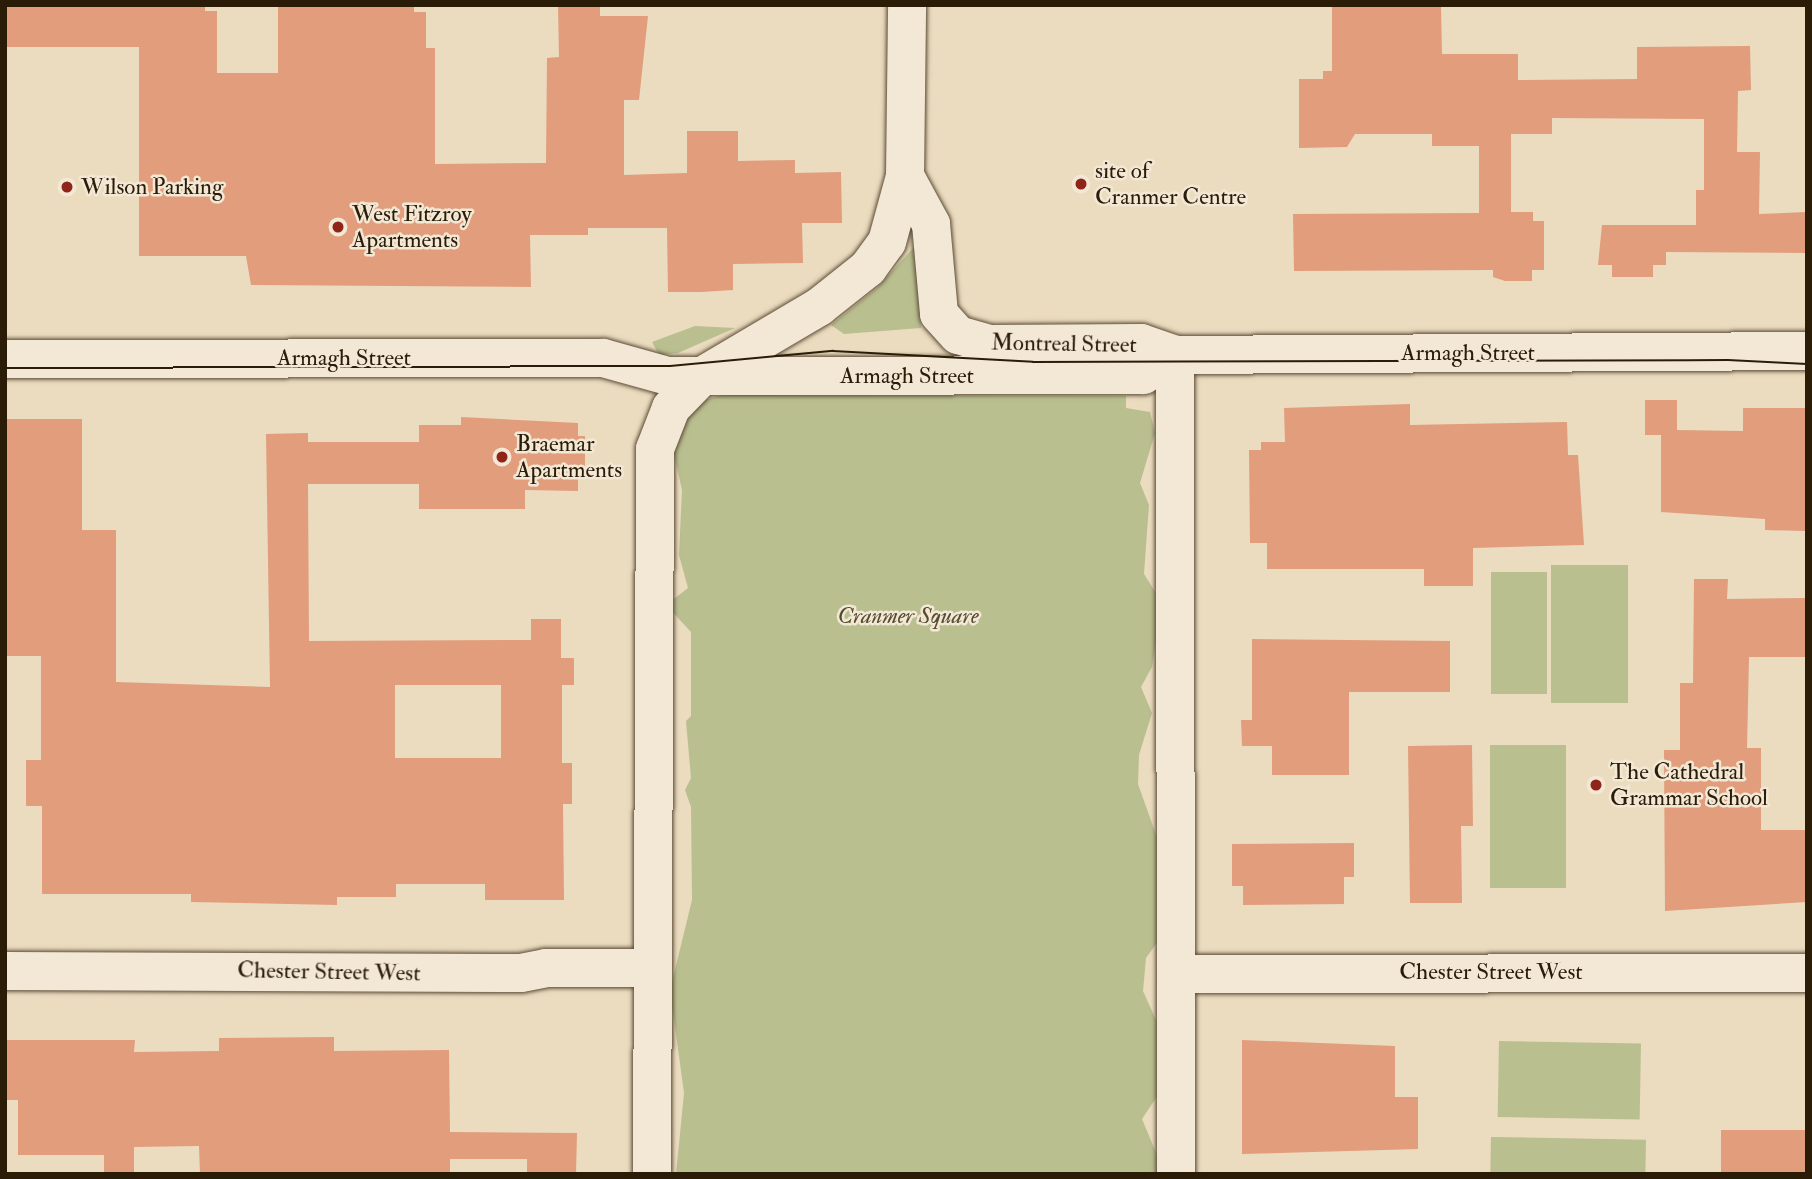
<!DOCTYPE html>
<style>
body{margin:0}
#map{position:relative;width:1812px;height:1179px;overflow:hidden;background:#ebdbbf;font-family:"IM FELL Double Pica",serif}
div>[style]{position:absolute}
.green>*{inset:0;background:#babf90;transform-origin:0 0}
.building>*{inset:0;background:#e19d7c;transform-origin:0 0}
.roads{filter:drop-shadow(0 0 2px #5b4c36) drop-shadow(0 0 2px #5b4c36)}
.minor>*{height:38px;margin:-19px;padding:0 19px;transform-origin:19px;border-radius:19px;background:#f2e8d5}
.tertiary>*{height:38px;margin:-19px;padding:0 19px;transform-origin:19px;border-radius:19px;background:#f2e8d5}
.secondary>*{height:38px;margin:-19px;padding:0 19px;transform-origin:19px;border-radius:19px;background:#f2e8d5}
.tram>*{height:2px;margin:-1px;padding:0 1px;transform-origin:1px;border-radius:1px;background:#2b1c08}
.dots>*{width:19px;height:19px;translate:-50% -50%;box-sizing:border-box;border:4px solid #f2e8d5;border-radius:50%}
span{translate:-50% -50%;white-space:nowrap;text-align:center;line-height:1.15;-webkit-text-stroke:5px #f2e8d5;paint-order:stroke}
.poi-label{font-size:23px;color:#2b1c08}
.left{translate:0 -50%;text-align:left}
.street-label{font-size:23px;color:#2b1c08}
.park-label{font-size:23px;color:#564d31;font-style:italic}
.frame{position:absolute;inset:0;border:7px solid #2b1c08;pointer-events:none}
</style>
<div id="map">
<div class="green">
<div style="clip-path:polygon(915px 246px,921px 328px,844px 334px,831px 325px,877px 288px)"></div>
<div style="clip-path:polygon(695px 326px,735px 328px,678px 353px,659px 355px,652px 342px)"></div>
<div style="clip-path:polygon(722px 395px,1126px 396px,1126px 408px,1150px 412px,1155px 433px,1140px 483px,1149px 505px,1144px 574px,1159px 598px,1158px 629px,1152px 667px,1141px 687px,1152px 713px,1139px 755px,1138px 784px,1163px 854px,1166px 930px,1146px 958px,1143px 991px,1166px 1042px,1160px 1092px,1142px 1119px,1165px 1174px,676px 1174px,684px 1093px,670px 990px,692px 900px,691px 807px,685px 790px,691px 778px,686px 721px,691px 716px,691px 632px,666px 605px,688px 588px,679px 555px,682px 490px,672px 446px,683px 406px)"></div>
<div style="left:1551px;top:565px;width:77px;height:138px"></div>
<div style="left:1491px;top:572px;width:56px;height:122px"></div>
<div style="left:1566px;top:745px;width:143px;height:76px;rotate:90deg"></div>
<div style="left:1499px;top:1041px;width:142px;height:76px;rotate:1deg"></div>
<div style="left:1491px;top:1137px;width:155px;height:37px;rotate:1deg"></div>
</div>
<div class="building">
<div style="clip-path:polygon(5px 5px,205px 5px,205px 11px,217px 11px,217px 73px,278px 73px,278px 5px,414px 5px,414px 12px,426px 12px,426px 48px,435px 48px,435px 164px,546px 163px,547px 58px,559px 57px,558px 5px,600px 5px,600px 16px,648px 16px,639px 100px,624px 100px,624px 175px,687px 173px,687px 131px,738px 131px,738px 161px,795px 160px,795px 173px,841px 172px,842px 223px,802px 223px,803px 263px,733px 264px,733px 290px,701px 292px,668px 292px,667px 228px,588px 228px,588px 235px,530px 235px,531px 287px,251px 285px,246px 256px,139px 256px,139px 47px,5px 47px)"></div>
<div style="clip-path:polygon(1332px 5px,1441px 7px,1442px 54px,1518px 54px,1518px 80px,1637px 79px,1637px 47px,1750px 46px,1751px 90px,1738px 91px,1737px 152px,1760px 152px,1759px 214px,1807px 212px,1807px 253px,1666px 252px,1666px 265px,1653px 265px,1653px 277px,1612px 277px,1612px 265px,1598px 265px,1602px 225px,1696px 225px,1696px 190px,1704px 190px,1704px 119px,1552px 118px,1552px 134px,1511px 134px,1511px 212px,1533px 212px,1533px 221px,1544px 221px,1544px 270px,1532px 270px,1532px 281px,1505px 281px,1493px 277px,1493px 270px,1294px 271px,1293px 214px,1479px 213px,1479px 146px,1432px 146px,1432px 134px,1355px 134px,1347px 147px,1299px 148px,1299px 79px,1323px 79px,1323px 71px,1332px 71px)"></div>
<div style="clip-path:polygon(1645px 400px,1677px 400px,1677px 430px,1743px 431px,1743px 408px,1807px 408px,1805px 531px,1765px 530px,1765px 519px,1661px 512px,1661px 435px,1645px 435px)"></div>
<div style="clip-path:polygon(1410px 404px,1410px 425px,1567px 422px,1568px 455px,1578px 455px,1584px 545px,1473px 548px,1473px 586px,1424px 586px,1424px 569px,1267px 569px,1267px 543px,1250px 543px,1249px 450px,1261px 450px,1261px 442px,1285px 442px,1284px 408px)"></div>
<div style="clip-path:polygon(evenodd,461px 417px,578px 423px,578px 436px,585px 436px,585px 478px,578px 478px,578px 491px,525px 490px,525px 509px,419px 509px,419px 484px,308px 484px,309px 641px,531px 640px,531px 619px,561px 619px,561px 658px,574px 658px,574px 685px,562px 685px,562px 763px,572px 763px,572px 804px,563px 804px,564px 900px,485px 900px,485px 884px,396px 884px,396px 897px,337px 897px,337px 905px,191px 902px,191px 894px,42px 894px,42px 806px,26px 806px,26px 760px,41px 760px,41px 656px,5px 656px,5px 419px,82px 419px,82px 530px,116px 530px,116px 682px,270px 687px,266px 434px,308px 433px,308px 442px,419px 442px,419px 425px,461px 425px,461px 417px,395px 685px,501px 685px,501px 758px,395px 758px,395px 685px)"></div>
<div style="clip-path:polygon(1694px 579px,1728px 579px,1727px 599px,1807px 598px,1807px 657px,1749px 657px,1747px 748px,1761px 748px,1761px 830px,1807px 830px,1807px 902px,1665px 911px,1664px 750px,1680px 750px,1680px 683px,1693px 683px)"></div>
<div style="clip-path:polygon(1252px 639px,1450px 641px,1450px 692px,1349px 692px,1349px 775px,1272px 775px,1272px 746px,1242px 746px,1241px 720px,1252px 720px)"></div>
<div style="clip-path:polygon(1472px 745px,1473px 826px,1461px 826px,1462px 903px,1410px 903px,1408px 746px)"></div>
<div style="clip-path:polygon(1354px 843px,1354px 877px,1344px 877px,1344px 904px,1243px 905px,1243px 886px,1232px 886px,1232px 844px)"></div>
<div style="clip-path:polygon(334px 1037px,334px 1051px,449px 1050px,450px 1132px,577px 1133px,576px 1174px,527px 1174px,527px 1159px,450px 1159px,450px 1174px,200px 1174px,199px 1146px,134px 1147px,134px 1174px,104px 1174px,104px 1155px,18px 1155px,18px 1100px,5px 1100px,5px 1040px,135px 1040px,134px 1052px,219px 1051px,219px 1038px)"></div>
<div style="clip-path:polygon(1242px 1040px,1395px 1046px,1395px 1097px,1418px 1097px,1418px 1149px,1242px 1154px)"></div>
<div style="left:1721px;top:1130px;width:86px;height:43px"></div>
</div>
<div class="roads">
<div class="minor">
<div style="left:1175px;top:355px;width:819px;rotate:89.93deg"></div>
<div style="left:5px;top:971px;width:516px;rotate:0.22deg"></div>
<div style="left:521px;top:973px;width:25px;rotate:-11deg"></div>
<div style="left:546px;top:968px;width:106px"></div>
<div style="left:1176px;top:974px;width:631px;rotate:-0.09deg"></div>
</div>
<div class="tertiary">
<div style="left:905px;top:176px;width:55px;rotate:61.6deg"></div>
<div style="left:931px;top:224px;width:90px;rotate:84.9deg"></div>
<div style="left:939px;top:314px;width:28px;rotate:48deg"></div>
<div style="left:958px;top:335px;width:32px;rotate:16deg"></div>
<div style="left:989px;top:344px;width:152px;rotate:-0.4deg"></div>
<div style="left:1141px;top:343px;width:36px;rotate:19deg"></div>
<div style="left:5px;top:359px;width:598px;rotate:-0.1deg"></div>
<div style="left:603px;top:358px;width:67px;rotate:15.5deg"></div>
<div style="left:668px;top:376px;width:475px;rotate:-0.1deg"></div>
<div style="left:1143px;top:375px;width:38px;rotate:-32deg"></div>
<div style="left:1175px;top:355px;width:632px;rotate:-0.36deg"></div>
</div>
<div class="secondary">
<div style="left:652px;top:1174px;width:725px;rotate:-89.76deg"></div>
<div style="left:655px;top:449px;width:44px;rotate:-68.7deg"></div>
<div style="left:671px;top:408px;width:45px;rotate:-45.9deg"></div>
<div style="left:702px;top:376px;width:136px;rotate:-30.5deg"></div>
<div style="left:819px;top:307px;width:63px;rotate:-38.5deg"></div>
<div style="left:868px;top:268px;width:32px;rotate:-54deg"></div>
<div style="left:887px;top:242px;width:68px;rotate:-74.7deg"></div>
<div style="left:905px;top:176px;width:171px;rotate:-89.3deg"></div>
</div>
</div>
<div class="tram">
<div style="left:5px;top:368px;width:665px;rotate:-0.17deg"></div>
<div style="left:670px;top:366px;width:164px;rotate:-5.3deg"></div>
<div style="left:833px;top:351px;width:200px;rotate:3.1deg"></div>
<div style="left:1033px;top:362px;width:695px;rotate:-0.16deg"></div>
<div style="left:1728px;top:360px;width:79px;rotate:2.9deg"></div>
</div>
<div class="dots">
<div style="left:1081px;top:184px;background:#8f2418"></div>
<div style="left:67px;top:187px;background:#8f2418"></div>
<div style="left:338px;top:227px;background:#8f2418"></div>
<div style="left:502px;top:457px;background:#8f2418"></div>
<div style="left:1596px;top:785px;background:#8f2418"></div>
</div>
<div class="poi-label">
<span class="left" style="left:1095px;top:184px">site of<br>Cranmer Centre</span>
<span class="left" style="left:81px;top:187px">Wilson Parking</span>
<span class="left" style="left:352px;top:227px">West Fitzroy<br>Apartments</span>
<span class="left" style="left:516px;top:457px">Braemar<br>Apartments</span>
<span class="left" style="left:1610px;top:785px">The Cathedral<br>Grammar School</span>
</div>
<div class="street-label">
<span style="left:1064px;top:344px;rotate:1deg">Montreal Street</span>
<span style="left:1468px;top:353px">Armagh Street</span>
<span style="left:344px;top:358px">Armagh Street</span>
<span style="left:907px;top:376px">Armagh Street</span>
<span style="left:329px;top:972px;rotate:1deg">Chester Street West</span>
<span style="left:1491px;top:972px">Chester Street West</span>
</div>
<div class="park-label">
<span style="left:908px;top:616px">Cranmer Square</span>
</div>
<div class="frame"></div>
</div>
